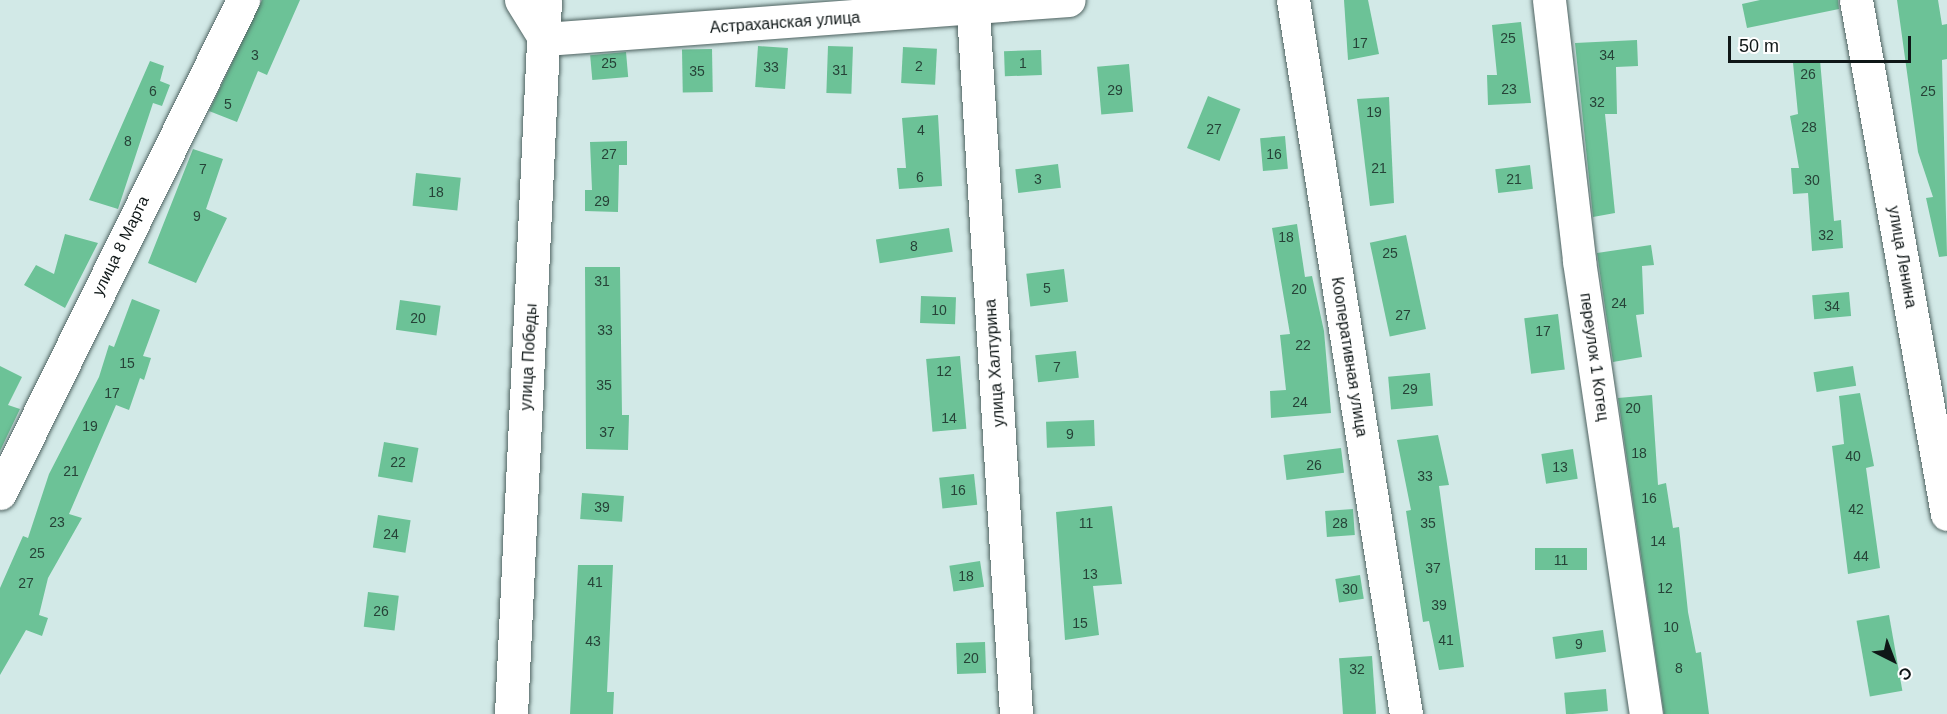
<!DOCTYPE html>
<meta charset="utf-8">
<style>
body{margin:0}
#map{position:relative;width:1947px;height:714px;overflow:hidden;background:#d2e9e7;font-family:Helvetica,sans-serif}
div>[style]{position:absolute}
.building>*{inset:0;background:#6cc297;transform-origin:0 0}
.roads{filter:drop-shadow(0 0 2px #4f6361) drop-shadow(0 0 2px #4f6361)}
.minor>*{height:33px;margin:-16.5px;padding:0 16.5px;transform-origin:16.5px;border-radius:16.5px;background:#fff}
span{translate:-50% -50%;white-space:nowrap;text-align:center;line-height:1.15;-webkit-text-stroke:4.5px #fff;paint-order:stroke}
.number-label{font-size:14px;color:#264237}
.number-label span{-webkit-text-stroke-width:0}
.street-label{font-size:16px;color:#0f1717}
.north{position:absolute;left:1863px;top:630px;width:60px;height:60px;-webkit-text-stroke:4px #fff;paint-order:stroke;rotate:138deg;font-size:16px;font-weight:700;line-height:24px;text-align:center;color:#0f1717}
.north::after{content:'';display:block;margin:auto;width:21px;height:27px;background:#0f1717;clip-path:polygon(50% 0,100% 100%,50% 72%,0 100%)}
.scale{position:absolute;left:1728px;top:36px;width:183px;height:27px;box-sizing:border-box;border:3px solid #0f1717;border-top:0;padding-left:8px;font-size:18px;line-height:21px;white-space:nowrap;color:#0f1717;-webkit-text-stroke:4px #fff;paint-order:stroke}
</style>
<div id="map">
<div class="building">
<div style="clip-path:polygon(262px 0,300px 0,267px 75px,258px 71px,237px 122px,209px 111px)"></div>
<div style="clip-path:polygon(1344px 0,1368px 0,1379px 54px,1348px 60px)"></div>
<div style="clip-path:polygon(1760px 0,1838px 0,1839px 9px,1747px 28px,1742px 4px)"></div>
<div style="clip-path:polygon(1897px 0,1938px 0,1942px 25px,1947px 24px,1947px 59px,1942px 60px,1947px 256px,1939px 257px,1926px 198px,1933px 197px,1918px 152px)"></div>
<div style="clip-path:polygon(1521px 22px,1531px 103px,1488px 105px,1487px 75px,1497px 75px,1492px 25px)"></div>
<div style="clip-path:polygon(1637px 40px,1638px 66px,1616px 67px,1617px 114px,1605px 114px,1615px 213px,1593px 217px,1575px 43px)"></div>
<div style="left:758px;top:46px;width:30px;height:41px;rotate:4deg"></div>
<div style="left:828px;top:46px;width:25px;height:47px;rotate:2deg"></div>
<div style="left:903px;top:47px;width:34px;height:36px;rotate:3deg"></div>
<div style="left:712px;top:49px;width:43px;height:30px;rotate:89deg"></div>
<div style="left:1041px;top:50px;width:25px;height:37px;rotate:88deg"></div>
<div style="left:626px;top:52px;width:25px;height:36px;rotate:85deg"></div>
<div style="clip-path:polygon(1820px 60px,1834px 221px,1841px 220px,1843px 248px,1812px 251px,1808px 193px,1793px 194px,1791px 168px,1799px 168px,1790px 116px,1798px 114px,1793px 63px)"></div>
<div style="clip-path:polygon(150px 61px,164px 66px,160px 81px,170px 85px,162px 106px,153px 103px,118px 209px,89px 200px)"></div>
<div style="left:1129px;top:64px;width:48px;height:32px;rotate:85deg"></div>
<div style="left:1208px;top:96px;width:35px;height:56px;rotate:22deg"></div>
<div style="clip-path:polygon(1389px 97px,1394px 203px,1370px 206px,1357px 99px)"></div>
<div style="clip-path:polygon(938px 115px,942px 186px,899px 189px,897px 168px,906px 168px,902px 118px)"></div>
<div style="left:1285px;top:136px;width:33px;height:25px;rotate:85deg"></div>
<div style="clip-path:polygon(627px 141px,627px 165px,619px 165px,618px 212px,585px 211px,585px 190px,592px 190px,590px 142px)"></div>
<div style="clip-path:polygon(193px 149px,223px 159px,206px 209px,227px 218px,196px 283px,148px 263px)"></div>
<div style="left:1058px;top:164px;width:24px;height:43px;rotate:83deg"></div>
<div style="left:1530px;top:165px;width:24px;height:35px;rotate:83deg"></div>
<div style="left:416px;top:173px;width:45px;height:33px;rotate:6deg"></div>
<div style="clip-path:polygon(1297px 224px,1305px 277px,1312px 276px,1324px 331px,1331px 413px,1271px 418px,1270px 391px,1286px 390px,1280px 335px,1290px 334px,1272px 228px)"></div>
<div style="left:949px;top:228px;width:24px;height:74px;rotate:81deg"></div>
<div style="clip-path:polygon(65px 234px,98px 243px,65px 308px,24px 285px,36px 265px,54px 274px)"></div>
<div style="left:1406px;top:235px;width:96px;height:37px;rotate:78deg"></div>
<div style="clip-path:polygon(1651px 245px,1654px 265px,1642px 266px,1644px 314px,1636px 315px,1642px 357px,1613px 362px,1597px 253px)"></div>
<div style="clip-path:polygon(585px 267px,620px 267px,622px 415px,629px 415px,628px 450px,586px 449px)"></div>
<div style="left:1064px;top:269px;width:33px;height:38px;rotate:83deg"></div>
<div style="left:1849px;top:292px;width:24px;height:37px;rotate:85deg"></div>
<div style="left:921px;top:296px;width:35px;height:27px;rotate:2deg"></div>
<div style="clip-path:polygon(132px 299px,160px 310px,143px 356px,151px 358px,144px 380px,140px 378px,129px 410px,116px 405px,69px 514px,82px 518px,48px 578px,39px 615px,48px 618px,42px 636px,26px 630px,0 675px,0 588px,23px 536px,28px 538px,49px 474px,99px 377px,109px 345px,114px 347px)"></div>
<div style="left:400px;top:300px;width:41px;height:30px;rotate:8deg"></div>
<div style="left:1558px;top:314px;width:56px;height:34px;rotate:83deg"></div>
<div style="left:1076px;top:351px;width:27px;height:41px;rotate:84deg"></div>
<div style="left:960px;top:356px;width:73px;height:34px;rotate:85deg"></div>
<div style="clip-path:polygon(0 366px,22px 377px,8px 405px,20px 409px,0 451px)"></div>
<div style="left:1853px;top:366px;width:20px;height:40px;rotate:81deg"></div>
<div style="left:1430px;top:373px;width:33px;height:42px;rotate:85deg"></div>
<div style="clip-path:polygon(1860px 393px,1874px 466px,1866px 468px,1880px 568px,1848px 574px,1832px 446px,1844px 444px,1839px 396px)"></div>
<div style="clip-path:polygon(1652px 395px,1658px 485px,1666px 483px,1673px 528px,1679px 527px,1688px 612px,1696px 653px,1701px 652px,1709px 714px,1664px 714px,1618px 398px)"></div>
<div style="left:1094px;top:420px;width:26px;height:48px;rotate:88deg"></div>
<div style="clip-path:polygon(1438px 435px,1449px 485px,1439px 486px,1464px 667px,1439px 670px,1429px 621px,1423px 622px,1406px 511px,1411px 510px,1397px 440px)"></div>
<div style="left:384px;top:442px;width:35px;height:35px;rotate:10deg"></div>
<div style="left:1341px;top:448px;width:25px;height:58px;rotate:83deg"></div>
<div style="left:1573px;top:449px;width:30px;height:32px;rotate:81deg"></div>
<div style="left:974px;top:474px;width:31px;height:35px;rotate:84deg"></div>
<div style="left:582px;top:493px;width:42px;height:26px;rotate:4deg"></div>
<div style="clip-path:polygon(1112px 506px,1122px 584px,1093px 586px,1099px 635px,1065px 640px,1056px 512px)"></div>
<div style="left:1353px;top:509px;width:26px;height:28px;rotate:86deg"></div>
<div style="left:378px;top:515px;width:33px;height:33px;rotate:9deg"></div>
<div style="left:1587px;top:548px;width:22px;height:52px;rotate:90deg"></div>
<div style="left:980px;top:561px;width:26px;height:31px;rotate:81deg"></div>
<div style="clip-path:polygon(578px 565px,613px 565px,607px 692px,614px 692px,613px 714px,570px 714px)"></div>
<div style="left:1360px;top:575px;width:24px;height:25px;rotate:81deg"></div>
<div style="left:368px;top:592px;width:31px;height:35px;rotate:7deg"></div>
<div style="left:1889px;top:615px;width:77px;height:33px;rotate:80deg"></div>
<div style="left:1603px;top:630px;width:22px;height:51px;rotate:82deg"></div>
<div style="left:985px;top:642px;width:31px;height:29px;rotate:88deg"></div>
<div style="left:1372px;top:656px;width:58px;height:33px;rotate:86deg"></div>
<div style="left:1606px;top:689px;width:22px;height:42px;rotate:85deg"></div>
</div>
<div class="roads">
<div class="minor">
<div style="left:521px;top:0;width:46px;rotate:58.4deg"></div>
<div style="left:545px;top:39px;width:525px;rotate:-4.26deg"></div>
<div style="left:1293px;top:0;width:723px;rotate:81.01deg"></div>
<div style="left:1549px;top:0;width:263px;rotate:83.4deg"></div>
<div style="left:1579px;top:261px;width:458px;rotate:81.6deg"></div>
<div style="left:1856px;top:0;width:522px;rotate:79.96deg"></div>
<div style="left:973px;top:11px;width:704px;rotate:86.5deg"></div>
<div style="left:0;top:493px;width:550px;rotate:-63.76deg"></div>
<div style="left:511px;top:714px;width:715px;rotate:-87.27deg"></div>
</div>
</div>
<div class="number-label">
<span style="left:1508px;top:38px">25</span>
<span style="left:1360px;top:43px">17</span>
<span style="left:255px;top:55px">3</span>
<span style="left:1607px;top:55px">34</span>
<span style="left:609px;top:63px">25</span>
<span style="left:1023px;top:63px">1</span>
<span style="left:919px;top:66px">2</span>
<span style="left:771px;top:67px">33</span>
<span style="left:840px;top:70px">31</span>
<span style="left:697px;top:71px">35</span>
<span style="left:1808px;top:74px">26</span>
<span style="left:1509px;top:89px">23</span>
<span style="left:1115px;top:90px">29</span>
<span style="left:153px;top:91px">6</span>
<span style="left:1928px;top:91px">25</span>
<span style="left:1597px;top:102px">32</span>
<span style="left:228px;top:104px">5</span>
<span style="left:1374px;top:112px">19</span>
<span style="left:1809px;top:127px">28</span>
<span style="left:1214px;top:129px">27</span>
<span style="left:921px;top:130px">4</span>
<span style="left:128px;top:141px">8</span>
<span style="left:609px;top:154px">27</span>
<span style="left:1274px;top:154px">16</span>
<span style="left:1379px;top:168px">21</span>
<span style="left:203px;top:169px">7</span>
<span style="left:920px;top:177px">6</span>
<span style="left:1038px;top:179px">3</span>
<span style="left:1514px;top:179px">21</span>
<span style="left:1812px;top:180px">30</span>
<span style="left:436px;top:192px">18</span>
<span style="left:602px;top:201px">29</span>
<span style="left:197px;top:216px">9</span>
<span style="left:1826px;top:235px">32</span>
<span style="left:1286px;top:237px">18</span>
<span style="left:914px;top:246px">8</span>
<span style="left:1390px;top:253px">25</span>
<span style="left:602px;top:281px">31</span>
<span style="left:1047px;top:288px">5</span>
<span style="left:1299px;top:289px">20</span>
<span style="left:1619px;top:303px">24</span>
<span style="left:1832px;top:306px">34</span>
<span style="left:939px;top:310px">10</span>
<span style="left:1403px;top:315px">27</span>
<span style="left:418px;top:318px">20</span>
<span style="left:605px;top:330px">33</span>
<span style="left:1543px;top:331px">17</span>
<span style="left:1303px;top:345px">22</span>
<span style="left:127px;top:363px">15</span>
<span style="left:1057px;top:367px">7</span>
<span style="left:944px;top:371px">12</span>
<span style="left:604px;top:385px">35</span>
<span style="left:1410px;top:389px">29</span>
<span style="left:112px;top:393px">17</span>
<span style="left:1300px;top:402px">24</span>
<span style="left:1633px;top:408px">20</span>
<span style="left:949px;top:418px">14</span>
<span style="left:90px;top:426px">19</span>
<span style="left:607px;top:432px">37</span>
<span style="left:1070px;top:434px">9</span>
<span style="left:1639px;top:453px">18</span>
<span style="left:1853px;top:456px">40</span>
<span style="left:398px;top:462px">22</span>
<span style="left:1314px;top:465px">26</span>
<span style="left:1560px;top:467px">13</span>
<span style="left:71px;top:471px">21</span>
<span style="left:1425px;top:476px">33</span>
<span style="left:958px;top:490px">16</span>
<span style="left:1649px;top:498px">16</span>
<span style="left:602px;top:507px">39</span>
<span style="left:1856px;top:509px">42</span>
<span style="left:57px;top:522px">23</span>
<span style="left:1086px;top:523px">11</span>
<span style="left:1340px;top:523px">28</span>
<span style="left:1428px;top:523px">35</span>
<span style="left:391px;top:534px">24</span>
<span style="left:1658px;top:541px">14</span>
<span style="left:37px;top:553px">25</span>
<span style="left:1861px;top:556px">44</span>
<span style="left:1561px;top:560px">11</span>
<span style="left:1433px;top:568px">37</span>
<span style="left:1090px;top:574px">13</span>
<span style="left:966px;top:576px">18</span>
<span style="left:595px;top:582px">41</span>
<span style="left:26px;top:583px">27</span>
<span style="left:1665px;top:588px">12</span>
<span style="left:1350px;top:589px">30</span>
<span style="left:1439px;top:605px">39</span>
<span style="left:381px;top:611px">26</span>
<span style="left:1080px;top:623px">15</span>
<span style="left:1671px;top:627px">10</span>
<span style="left:1446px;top:640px">41</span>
<span style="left:593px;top:641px">43</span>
<span style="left:1579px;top:644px">9</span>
<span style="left:971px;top:658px">20</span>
<span style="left:1679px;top:668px">8</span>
<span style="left:1357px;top:669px">32</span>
</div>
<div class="street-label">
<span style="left:785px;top:23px;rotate:-4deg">Астраханская улица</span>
<span style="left:121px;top:246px;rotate:-64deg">улица 8 Марта</span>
<span style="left:1902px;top:257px;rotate:80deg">улица Ленина</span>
<span style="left:529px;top:357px;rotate:-87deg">улица Победы</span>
<span style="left:1349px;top:357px;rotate:81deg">Кооперативная улица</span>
<span style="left:1594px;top:357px;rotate:82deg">переулок 1 Котец</span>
<span style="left:995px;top:363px;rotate:-94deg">улица Халтурина</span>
</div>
<div class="north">С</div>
<div class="scale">50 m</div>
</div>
